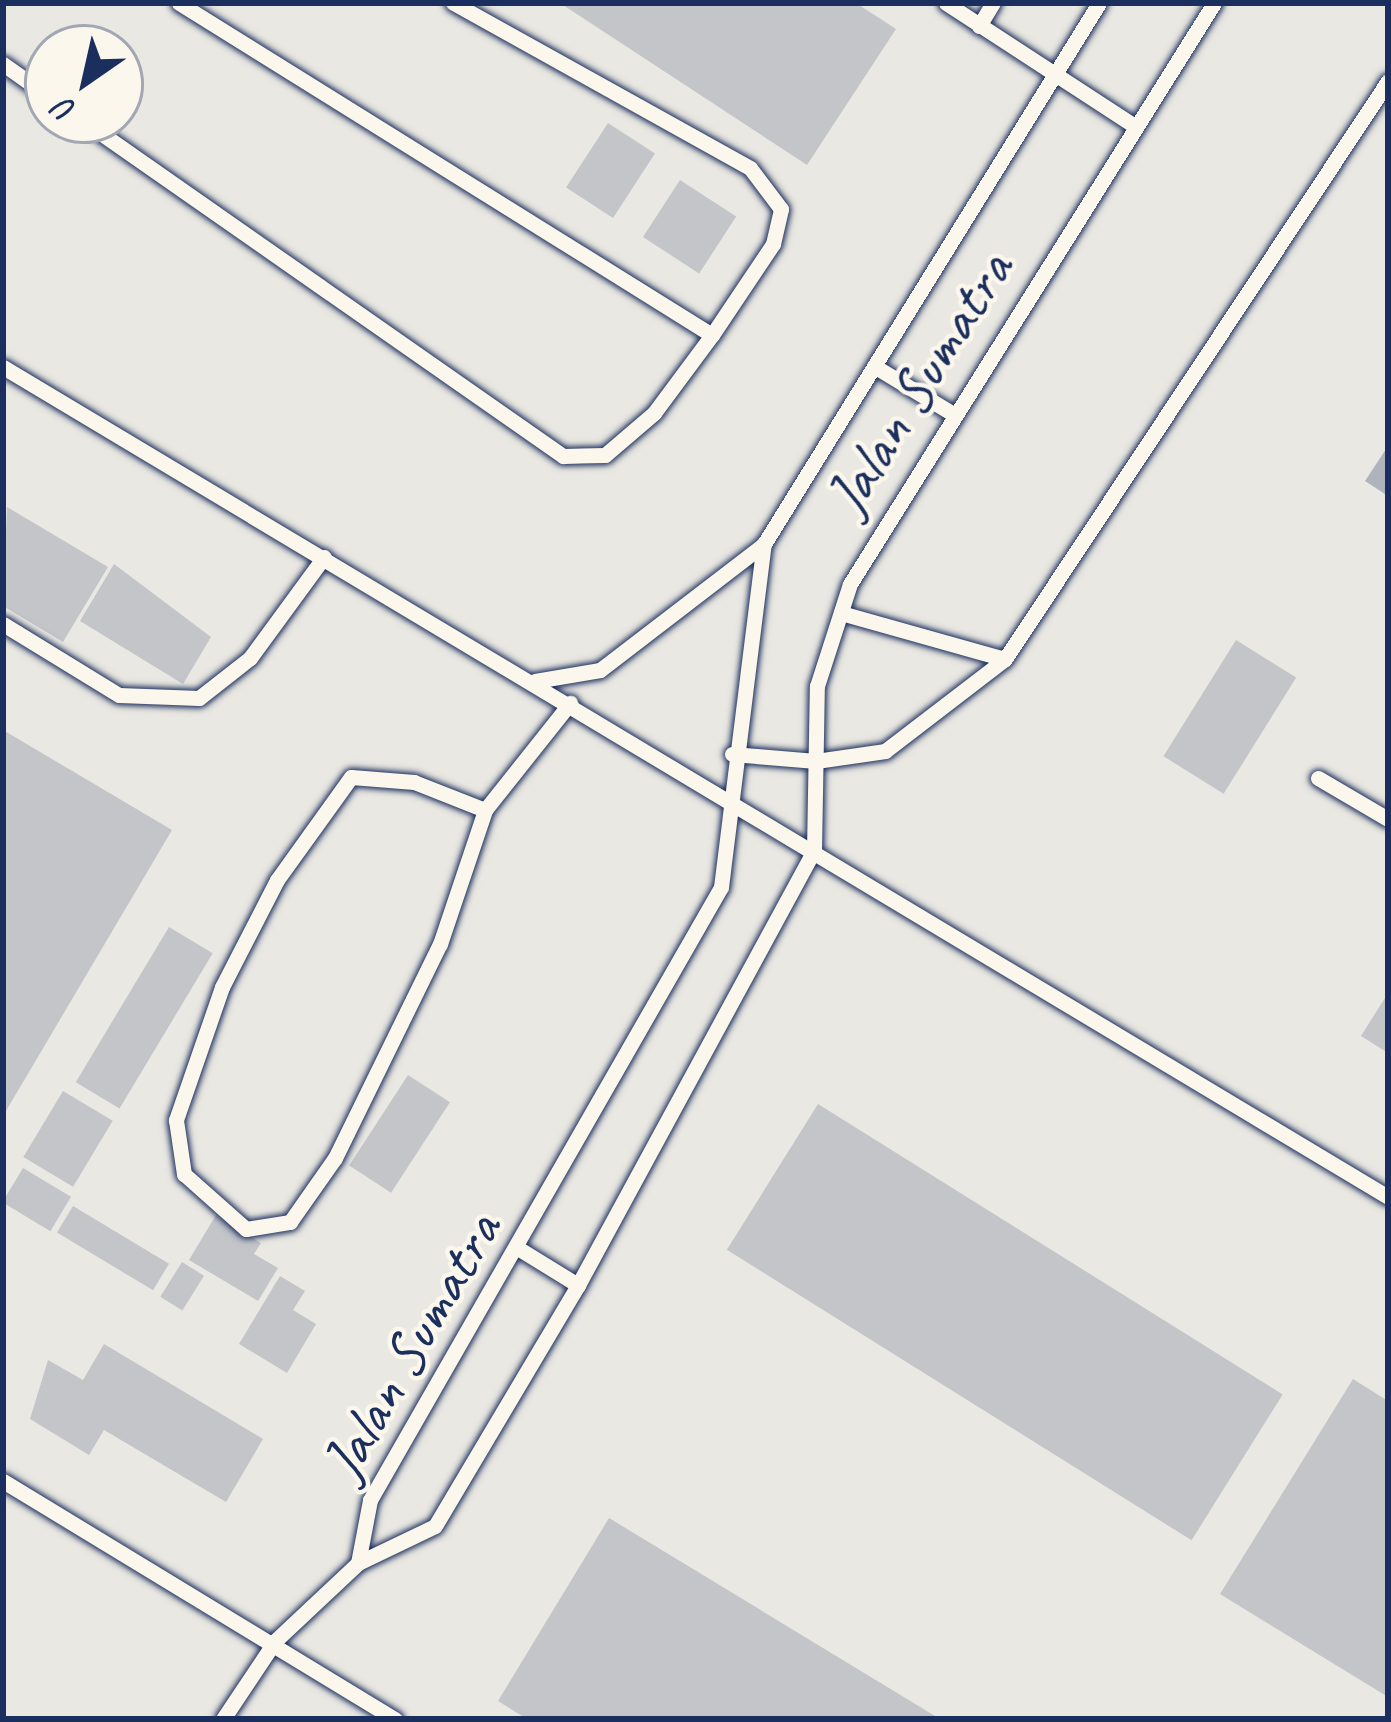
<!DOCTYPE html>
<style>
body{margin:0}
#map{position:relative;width:1391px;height:1722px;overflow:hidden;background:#fbf7ec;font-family:Caveat,sans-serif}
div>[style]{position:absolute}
.built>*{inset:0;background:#eae8e2}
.water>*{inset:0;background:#afb3bb}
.building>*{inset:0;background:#c3c5c9;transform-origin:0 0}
.roads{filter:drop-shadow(0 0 3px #1b2f5e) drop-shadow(0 0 3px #1b2f5e)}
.service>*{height:15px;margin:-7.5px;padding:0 7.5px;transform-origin:7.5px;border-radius:7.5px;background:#fbf7ec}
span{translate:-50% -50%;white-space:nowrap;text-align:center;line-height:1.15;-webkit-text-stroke:9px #fbf7ec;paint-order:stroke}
.street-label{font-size:60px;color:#1b2f5e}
.frame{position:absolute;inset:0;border:6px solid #1b2f5e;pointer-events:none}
.north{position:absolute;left:24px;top:24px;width:120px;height:120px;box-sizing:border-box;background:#fbf7ec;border:3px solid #a1a7b3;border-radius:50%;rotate:214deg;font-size:33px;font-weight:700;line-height:48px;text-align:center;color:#1b2f5e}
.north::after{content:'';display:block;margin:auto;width:42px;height:54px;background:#1b2f5e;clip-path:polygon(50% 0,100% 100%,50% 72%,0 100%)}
</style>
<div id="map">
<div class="built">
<div style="clip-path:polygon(evenodd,3px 3px,1388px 3px,1388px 1719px,3px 1719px,3px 3px,48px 48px,120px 48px,120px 120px,48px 120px,48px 48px)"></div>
</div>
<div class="water">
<div style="clip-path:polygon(1388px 446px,1388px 496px,1365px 481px)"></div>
</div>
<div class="building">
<div style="clip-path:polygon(560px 3px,856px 3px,896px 29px,807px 165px)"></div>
<div style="left:608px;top:123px;width:56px;height:77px;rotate:33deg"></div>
<div style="left:680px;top:180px;width:67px;height:68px;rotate:33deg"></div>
<div style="clip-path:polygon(7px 507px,108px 567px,63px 642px,3px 606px)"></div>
<div style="clip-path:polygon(114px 564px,211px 637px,183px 684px,80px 621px)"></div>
<div style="left:1236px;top:640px;width:71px;height:137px;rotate:32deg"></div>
<div style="clip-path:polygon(3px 730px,172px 830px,3px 1116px)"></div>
<div style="left:169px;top:927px;width:51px;height:181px;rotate:31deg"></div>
<div style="clip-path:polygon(1388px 993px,1388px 1053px,1361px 1036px)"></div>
<div style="left:408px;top:1075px;width:50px;height:108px;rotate:33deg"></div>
<div style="left:63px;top:1091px;width:58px;height:77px;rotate:31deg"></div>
<div style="left:818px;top:1104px;width:548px;height:172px;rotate:32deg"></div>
<div style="left:23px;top:1168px;width:56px;height:40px;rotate:31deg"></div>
<div style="left:73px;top:1206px;width:112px;height:31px;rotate:31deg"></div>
<div style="clip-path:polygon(216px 1215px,261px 1243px,254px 1254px,278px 1268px,258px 1301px,189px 1260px)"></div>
<div style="left:182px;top:1262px;width:26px;height:41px;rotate:32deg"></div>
<div style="clip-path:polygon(280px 1276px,305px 1291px,293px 1310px,316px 1324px,287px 1373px,239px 1344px)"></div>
<div style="clip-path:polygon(104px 1344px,263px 1439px,226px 1502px,104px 1430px,89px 1455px,30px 1419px,48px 1360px,83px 1380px)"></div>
<div style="clip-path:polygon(1353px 1379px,1388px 1401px,1388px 1697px,1220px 1594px)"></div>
<div style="clip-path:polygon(609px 1518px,940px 1719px,527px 1719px,498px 1701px)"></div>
</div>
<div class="roads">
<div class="service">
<div style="left:179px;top:3px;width:628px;rotate:31.92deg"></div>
<div style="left:946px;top:3px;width:227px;rotate:33.1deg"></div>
<div style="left:979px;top:26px;width:27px;rotate:-59deg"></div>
<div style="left:3px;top:64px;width:55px;rotate:35.4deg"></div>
<div style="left:82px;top:120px;width:587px;rotate:34.94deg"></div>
<div style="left:563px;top:456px;width:42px;rotate:-1.4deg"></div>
<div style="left:605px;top:455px;width:65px;rotate:-40.6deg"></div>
<div style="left:654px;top:413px;width:97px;rotate:-53.4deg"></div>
<div style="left:712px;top:335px;width:110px;rotate:-56.2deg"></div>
<div style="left:773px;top:244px;width:36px;rotate:-77deg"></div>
<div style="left:781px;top:209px;width:51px;rotate:-127.1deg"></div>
<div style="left:750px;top:168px;width:340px;rotate:-150.9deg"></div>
<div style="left:874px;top:366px;width:95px;rotate:31.2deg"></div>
<div style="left:3px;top:367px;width:1615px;rotate:30.93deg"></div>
<div style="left:841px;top:613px;width:170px;rotate:15.7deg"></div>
<div style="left:3px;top:624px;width:136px;rotate:31.5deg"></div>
<div style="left:119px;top:695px;width:80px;rotate:2.1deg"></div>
<div style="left:199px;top:698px;width:65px;rotate:-38.1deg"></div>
<div style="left:250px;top:658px;width:125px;rotate:-53.8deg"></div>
<div style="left:535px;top:681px;width:66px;rotate:-9.6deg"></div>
<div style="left:600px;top:670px;width:207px;rotate:-37.5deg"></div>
<div style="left:732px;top:754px;width:84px;rotate:4.8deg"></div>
<div style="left:816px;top:761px;width:70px;rotate:-8.2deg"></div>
<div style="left:885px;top:751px;width:151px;rotate:-37.5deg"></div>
<div style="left:1005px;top:659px;width:693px;rotate:-56.47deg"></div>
<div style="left:1318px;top:778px;width:81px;rotate:30.4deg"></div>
<div style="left:485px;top:810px;width:76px;rotate:-158.5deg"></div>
<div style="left:414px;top:782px;width:63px;rotate:-175.5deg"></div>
<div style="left:351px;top:777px;width:127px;rotate:125.7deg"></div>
<div style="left:277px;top:880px;width:120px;rotate:117.2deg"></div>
<div style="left:222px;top:987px;width:141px;rotate:109.1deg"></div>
<div style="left:176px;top:1120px;width:55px;rotate:81.6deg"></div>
<div style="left:184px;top:1174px;width:83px;rotate:41.6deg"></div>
<div style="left:246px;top:1229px;width:45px;rotate:-9deg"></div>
<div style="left:290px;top:1222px;width:78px;rotate:-54.9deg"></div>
<div style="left:335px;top:1158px;width:238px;rotate:-63.9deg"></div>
<div style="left:440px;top:944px;width:141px;rotate:-71.4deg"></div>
<div style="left:485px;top:810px;width:137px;rotate:-51.5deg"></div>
<div style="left:521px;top:1250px;width:67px;rotate:31.6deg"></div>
<div style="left:3px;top:1481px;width:459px;rotate:31.3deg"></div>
<div style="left:358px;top:1563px;width:64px;rotate:-79.2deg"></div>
<div style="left:370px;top:1500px;width:706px;rotate:-60.2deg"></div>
<div style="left:721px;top:887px;width:346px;rotate:-82.9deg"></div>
<div style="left:764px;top:544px;width:636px;rotate:-58.23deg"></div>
<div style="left:223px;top:1719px;width:94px;rotate:-56.3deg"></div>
<div style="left:275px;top:1641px;width:114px;rotate:-43.2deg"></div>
<div style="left:358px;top:1563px;width:85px;rotate:-25.7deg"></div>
<div style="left:435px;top:1526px;width:280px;rotate:-59.3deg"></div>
<div style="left:578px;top:1285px;width:494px;rotate:-61.5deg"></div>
<div style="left:814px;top:851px;width:165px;rotate:-89deg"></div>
<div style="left:817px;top:686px;width:107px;rotate:-72.1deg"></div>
<div style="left:850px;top:584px;width:686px;rotate:-57.93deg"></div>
</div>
</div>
<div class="street-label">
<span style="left:919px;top:383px;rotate:-58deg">Jalan Sumatra</span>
<span style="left:411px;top:1346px;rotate:-60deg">Jalan Sumatra</span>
</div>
<div class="frame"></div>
<div class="north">U</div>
</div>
